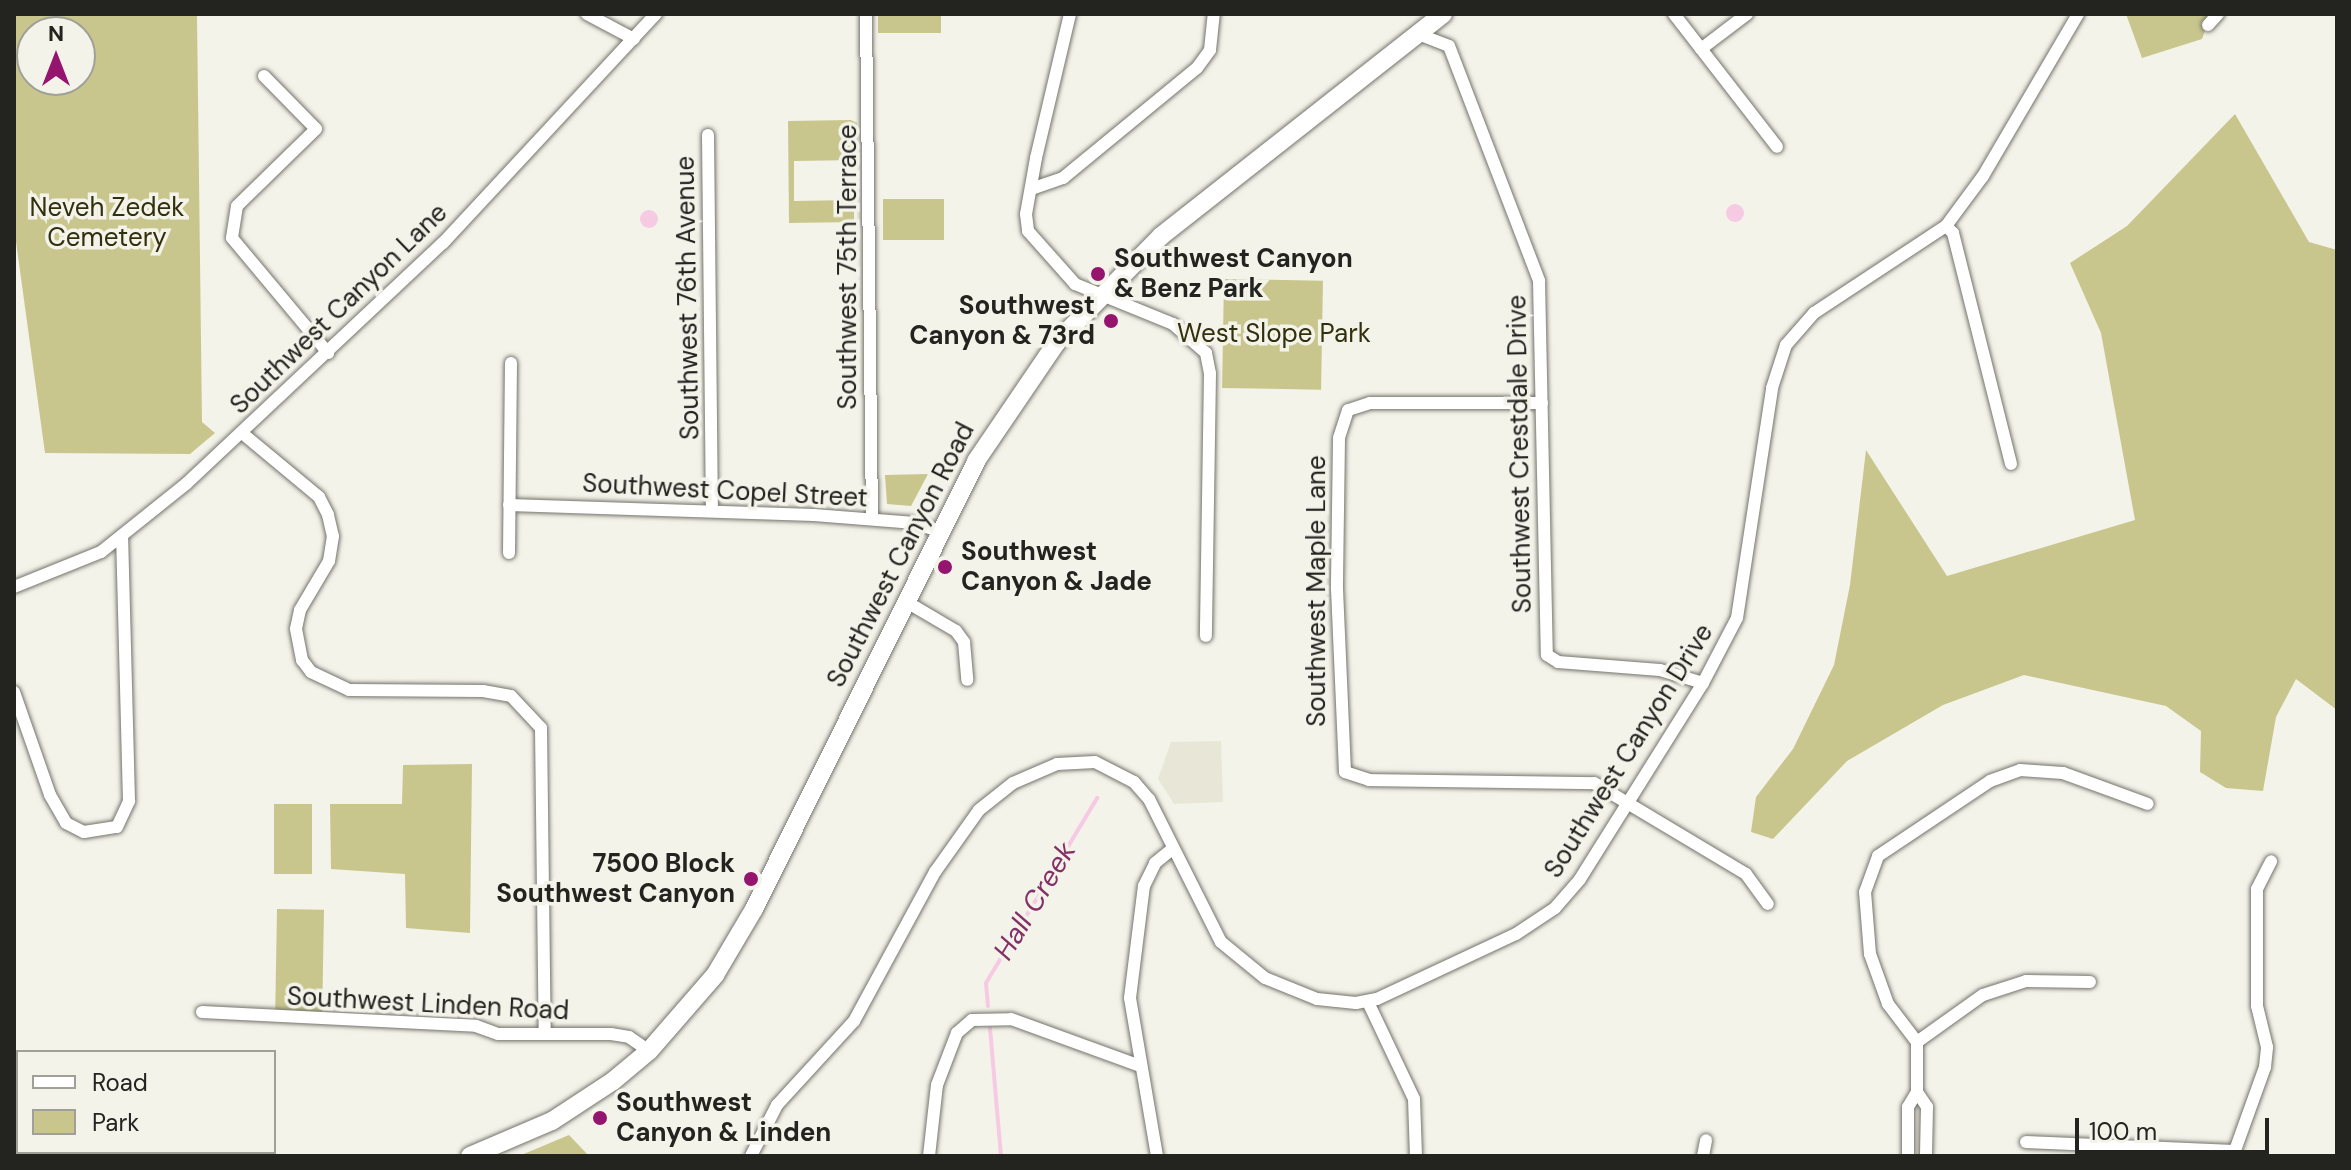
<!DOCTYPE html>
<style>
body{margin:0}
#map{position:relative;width:2351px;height:1170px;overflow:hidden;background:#f3f3ea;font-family:"DM Sans",sans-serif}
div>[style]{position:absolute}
.built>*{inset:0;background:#e8e7d7}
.green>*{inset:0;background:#c8c68d;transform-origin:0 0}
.water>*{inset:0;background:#f7cae3}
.round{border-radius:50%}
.stream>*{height:4px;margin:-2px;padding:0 2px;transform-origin:2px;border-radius:2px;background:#f7cae3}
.roads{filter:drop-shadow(0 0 2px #74746c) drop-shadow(0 0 2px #74746c)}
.minor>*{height:12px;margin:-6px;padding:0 6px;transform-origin:6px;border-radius:6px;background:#fff}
.secondary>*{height:18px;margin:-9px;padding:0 9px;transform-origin:9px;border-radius:9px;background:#fff}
.dots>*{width:22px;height:22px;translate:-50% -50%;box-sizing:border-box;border:4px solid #f3f3ea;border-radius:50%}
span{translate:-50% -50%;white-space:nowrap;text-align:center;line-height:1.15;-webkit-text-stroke:7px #f3f3ea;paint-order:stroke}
.park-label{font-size:26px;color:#312f0c}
.poi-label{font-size:26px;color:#232320;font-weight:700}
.left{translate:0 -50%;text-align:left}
.right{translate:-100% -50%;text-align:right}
.street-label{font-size:26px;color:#232320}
.water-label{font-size:28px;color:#833066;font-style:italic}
.frame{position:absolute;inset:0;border:16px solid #232320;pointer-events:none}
.legend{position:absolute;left:16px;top:1050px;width:260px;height:104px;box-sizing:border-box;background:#f3f3ea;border:2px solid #a0a099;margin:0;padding:10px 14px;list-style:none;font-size:24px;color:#232320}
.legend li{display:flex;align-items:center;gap:16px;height:40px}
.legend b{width:40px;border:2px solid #a0a099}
.north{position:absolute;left:16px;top:16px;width:80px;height:80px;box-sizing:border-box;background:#f3f3ea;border:2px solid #a0a099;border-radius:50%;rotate:0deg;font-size:22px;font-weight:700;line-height:32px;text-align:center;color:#232320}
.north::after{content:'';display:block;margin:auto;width:28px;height:36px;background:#94146e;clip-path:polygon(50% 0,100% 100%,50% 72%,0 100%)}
.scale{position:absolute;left:2075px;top:1118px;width:194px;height:36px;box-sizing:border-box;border:4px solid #232320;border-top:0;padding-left:10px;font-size:24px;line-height:28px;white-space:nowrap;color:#232320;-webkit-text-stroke:6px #f3f3ea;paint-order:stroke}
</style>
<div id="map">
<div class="built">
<div style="clip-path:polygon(1221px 741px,1223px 802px,1174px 804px,1158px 779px,1171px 742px)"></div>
</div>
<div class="green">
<div style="clip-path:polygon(evenodd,14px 14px,197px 14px,202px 422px,215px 433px,190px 454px,45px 453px,14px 227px,14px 14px,32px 32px,80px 32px,80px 80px,32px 80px,32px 32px)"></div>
<div style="left:878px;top:14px;width:63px;height:19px"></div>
<div style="clip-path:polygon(2126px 14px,2211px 14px,2202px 39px,2142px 58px)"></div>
<div style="clip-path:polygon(2235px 114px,2309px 242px,2337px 250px,2337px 710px,2296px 679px,2276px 717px,2263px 791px,2226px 788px,2200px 772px,2201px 731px,2166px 706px,2024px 675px,1943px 705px,1847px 761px,1773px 839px,1751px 832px,1756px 797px,1793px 749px,1834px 665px,1850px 585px,1866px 450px,1947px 576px,2135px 520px,2101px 333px,2070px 263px,2127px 226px)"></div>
<div style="clip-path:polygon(851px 120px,857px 123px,858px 160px,794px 161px,794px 201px,854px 200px,854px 222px,789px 223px,788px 121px)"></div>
<div style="left:944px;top:199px;width:41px;height:61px;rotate:90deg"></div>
<div style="left:1224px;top:279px;width:99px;height:109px;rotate:1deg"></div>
<div style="clip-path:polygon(928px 474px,911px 506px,887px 504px,885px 475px)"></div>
<div style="clip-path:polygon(472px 764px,470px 933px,406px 928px,405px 874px,331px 869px,330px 804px,402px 804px,403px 765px)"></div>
<div style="left:274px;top:804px;width:38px;height:70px"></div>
<div style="left:277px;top:909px;width:47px;height:104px;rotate:1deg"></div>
<div style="clip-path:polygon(569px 1135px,589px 1156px,519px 1156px)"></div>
</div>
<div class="water">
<div class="round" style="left:1726px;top:204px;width:18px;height:18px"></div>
<div class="round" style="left:640px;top:210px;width:18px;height:18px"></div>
</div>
<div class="stream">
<div style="left:988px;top:1006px;width:23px;rotate:-95deg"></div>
<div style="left:986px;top:983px;width:216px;rotate:-59deg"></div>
<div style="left:990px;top:1028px;width:128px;rotate:85.1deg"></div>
</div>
<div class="roads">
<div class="minor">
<div style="left:587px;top:14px;width:53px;rotate:28deg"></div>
<div style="left:866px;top:14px;width:505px;rotate:89.32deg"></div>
<div style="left:1070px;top:14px;width:148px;rotate:103.3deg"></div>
<div style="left:1036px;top:158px;width:57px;rotate:100.1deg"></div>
<div style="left:1026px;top:214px;width:17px;rotate:83deg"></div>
<div style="left:1028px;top:231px;width:71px;rotate:48.4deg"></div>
<div style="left:1075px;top:284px;width:106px;rotate:22.2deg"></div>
<div style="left:1173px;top:324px;width:44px;rotate:41.3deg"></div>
<div style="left:1206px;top:353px;width:20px;rotate:79deg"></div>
<div style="left:1210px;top:373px;width:263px;rotate:90.9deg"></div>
<div style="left:1674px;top:14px;width:168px;rotate:52.2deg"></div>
<div style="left:2208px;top:25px;width:15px;rotate:-48deg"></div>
<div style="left:1418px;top:34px;width:33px;rotate:21deg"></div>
<div style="left:1449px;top:46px;width:252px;rotate:69deg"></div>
<div style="left:1539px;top:281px;width:374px;rotate:88.8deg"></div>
<div style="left:1547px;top:655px;width:13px;rotate:32deg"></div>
<div style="left:1558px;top:662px;width:102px;rotate:4.5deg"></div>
<div style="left:1660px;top:670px;width:45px;rotate:16.8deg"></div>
<div style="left:1701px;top:49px;width:58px;rotate:-37.3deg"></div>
<div style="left:264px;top:76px;width:74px;rotate:45.5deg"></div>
<div style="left:316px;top:129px;width:110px;rotate:135.7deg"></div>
<div style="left:237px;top:206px;width:32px;rotate:99deg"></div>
<div style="left:232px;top:238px;width:150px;rotate:50.1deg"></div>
<div style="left:708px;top:135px;width:374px;rotate:89.4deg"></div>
<div style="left:1034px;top:188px;width:31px;rotate:-19deg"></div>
<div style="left:1063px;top:178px;width:173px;rotate:-39.4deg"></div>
<div style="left:1197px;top:68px;width:22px;rotate:-54deg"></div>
<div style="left:1210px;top:50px;width:36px;rotate:-84deg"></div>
<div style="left:1946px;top:226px;width:10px;rotate:45deg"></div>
<div style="left:1953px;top:233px;width:238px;rotate:75.9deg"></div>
<div style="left:1542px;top:403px;width:172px;rotate:180deg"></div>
<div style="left:1370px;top:403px;width:23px;rotate:162deg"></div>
<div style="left:1348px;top:410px;width:29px;rotate:108deg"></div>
<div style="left:1339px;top:438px;width:151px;rotate:90.8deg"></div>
<div style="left:1337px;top:589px;width:183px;rotate:87.5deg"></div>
<div style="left:1345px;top:772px;width:25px;rotate:18deg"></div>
<div style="left:1369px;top:780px;width:225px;rotate:0.8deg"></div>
<div style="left:1594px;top:783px;width:177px;rotate:30.9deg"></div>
<div style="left:1746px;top:874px;width:37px;rotate:54deg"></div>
<div style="left:242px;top:433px;width:100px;rotate:39.7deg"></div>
<div style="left:319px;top:497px;width:20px;rotate:63deg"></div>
<div style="left:328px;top:515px;width:22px;rotate:77deg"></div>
<div style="left:333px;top:536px;width:25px;rotate:99deg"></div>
<div style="left:329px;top:561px;width:57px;rotate:120.6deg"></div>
<div style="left:300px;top:610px;width:19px;rotate:102deg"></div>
<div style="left:296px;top:629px;width:32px;rotate:79deg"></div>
<div style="left:302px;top:660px;width:15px;rotate:53deg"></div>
<div style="left:311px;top:672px;width:42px;rotate:25.3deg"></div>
<div style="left:349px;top:690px;width:134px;rotate:0.4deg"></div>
<div style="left:483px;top:691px;width:28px;rotate:10deg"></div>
<div style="left:511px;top:696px;width:44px;rotate:46.8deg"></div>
<div style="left:541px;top:728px;width:306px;rotate:89.3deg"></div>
<div style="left:509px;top:505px;width:305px;rotate:1.9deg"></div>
<div style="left:814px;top:515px;width:101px;rotate:4.5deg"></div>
<div style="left:915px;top:523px;width:24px;rotate:19deg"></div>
<div style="left:509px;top:553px;width:190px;rotate:-89.4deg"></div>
<div style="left:14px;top:587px;width:94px;rotate:-21.9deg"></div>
<div style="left:101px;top:552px;width:110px;rotate:-38.7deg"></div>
<div style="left:187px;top:483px;width:351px;rotate:-43.2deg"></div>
<div style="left:443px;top:243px;width:313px;rotate:-47.1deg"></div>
<div style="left:905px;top:601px;width:59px;rotate:30.5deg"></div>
<div style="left:956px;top:631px;width:14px;rotate:54deg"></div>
<div style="left:964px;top:642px;width:38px;rotate:85deg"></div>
<div style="left:14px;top:692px;width:109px;rotate:70.7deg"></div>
<div style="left:50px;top:795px;width:32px;rotate:60deg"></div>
<div style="left:66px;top:823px;width:20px;rotate:27deg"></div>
<div style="left:84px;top:832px;width:33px;rotate:-9deg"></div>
<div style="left:117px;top:827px;width:29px;rotate:-65deg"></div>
<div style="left:129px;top:801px;width:263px;rotate:-91.5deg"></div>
<div style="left:1368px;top:1002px;width:107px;rotate:64.6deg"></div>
<div style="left:1414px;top:1099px;width:57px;rotate:88deg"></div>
<div style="left:202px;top:1012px;width:274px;rotate:2.9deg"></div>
<div style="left:476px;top:1026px;width:23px;rotate:20deg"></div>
<div style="left:498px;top:1034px;width:113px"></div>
<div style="left:611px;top:1034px;width:18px;rotate:9deg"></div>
<div style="left:629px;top:1037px;width:24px;rotate:35deg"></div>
<div style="left:1917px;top:1042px;width:81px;rotate:-35.5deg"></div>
<div style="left:1983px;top:995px;width:45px;rotate:-18deg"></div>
<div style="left:2026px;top:981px;width:64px;rotate:0.9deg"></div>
<div style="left:1917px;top:1092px;width:18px;rotate:56deg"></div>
<div style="left:1927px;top:1107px;width:49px;rotate:91.2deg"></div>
<div style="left:2026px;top:1142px;width:208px;rotate:2.5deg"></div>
<div style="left:751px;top:1156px;width:57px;rotate:-63deg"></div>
<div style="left:777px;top:1105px;width:114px;rotate:-47.5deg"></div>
<div style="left:854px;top:1021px;width:170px;rotate:-61.5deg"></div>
<div style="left:935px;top:872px;width:76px;rotate:-54.6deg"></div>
<div style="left:979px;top:810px;width:43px;rotate:-38.5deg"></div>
<div style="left:1013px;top:783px;width:48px;rotate:-23.4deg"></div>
<div style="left:1057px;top:764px;width:38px;rotate:-3deg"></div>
<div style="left:1095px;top:762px;width:44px;rotate:27.1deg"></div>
<div style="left:1134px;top:782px;width:23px;rotate:49deg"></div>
<div style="left:1149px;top:799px;width:160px;rotate:63.3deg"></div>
<div style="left:1221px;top:942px;width:57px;rotate:39.3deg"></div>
<div style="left:1265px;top:978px;width:56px;rotate:22deg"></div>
<div style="left:1317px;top:999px;width:39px;rotate:6deg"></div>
<div style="left:1356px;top:1003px;width:21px;rotate:-11deg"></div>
<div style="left:1377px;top:999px;width:153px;rotate:-25.1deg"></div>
<div style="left:1516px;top:934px;width:47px;rotate:-33.7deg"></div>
<div style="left:1555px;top:908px;width:38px;rotate:-49deg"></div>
<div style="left:1580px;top:879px;width:231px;rotate:-57.9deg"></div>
<div style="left:1703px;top:683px;width:73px;rotate:-62.4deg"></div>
<div style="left:1737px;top:618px;width:233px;rotate:-81.3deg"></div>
<div style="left:1772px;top:388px;width:45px;rotate:-72deg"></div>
<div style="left:1786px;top:345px;width:43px;rotate:-48.8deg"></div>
<div style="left:1814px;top:313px;width:158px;rotate:-33.4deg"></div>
<div style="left:1946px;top:226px;width:62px;rotate:-53.5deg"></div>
<div style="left:1983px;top:176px;width:188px;rotate:-59.6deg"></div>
<div style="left:929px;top:1156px;width:71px;rotate:-83.6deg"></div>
<div style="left:937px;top:1085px;width:56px;rotate:-69deg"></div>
<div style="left:957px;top:1033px;width:20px;rotate:-41deg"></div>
<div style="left:972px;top:1020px;width:39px;rotate:-1deg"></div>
<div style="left:1011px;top:1019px;width:137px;rotate:20deg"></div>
<div style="left:1157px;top:1156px;width:160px;rotate:-99.7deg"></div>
<div style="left:1130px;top:998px;width:113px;rotate:-82.9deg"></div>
<div style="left:1144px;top:886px;width:25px;rotate:-64deg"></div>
<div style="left:1155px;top:863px;width:22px;rotate:-39deg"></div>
<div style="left:1703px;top:1156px;width:16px;rotate:-79deg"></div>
<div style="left:1908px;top:1156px;width:49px;rotate:-90deg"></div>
<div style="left:1908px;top:1107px;width:17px;rotate:-59deg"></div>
<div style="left:1917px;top:1092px;width:50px;rotate:-90deg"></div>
<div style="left:1917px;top:1042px;width:48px;rotate:-127.3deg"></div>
<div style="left:1888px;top:1004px;width:53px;rotate:-109.8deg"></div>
<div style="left:1870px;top:954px;width:62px;rotate:-94.6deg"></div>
<div style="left:1865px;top:892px;width:38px;rotate:-70deg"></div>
<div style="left:1878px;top:856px;width:135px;rotate:-33.8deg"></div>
<div style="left:1990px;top:781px;width:32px;rotate:-20deg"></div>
<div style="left:2020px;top:770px;width:43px;rotate:4deg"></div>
<div style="left:2063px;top:773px;width:90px;rotate:20deg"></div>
<div style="left:2233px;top:1156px;width:95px;rotate:-70.2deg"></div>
<div style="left:2265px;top:1067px;width:20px;rotate:-84deg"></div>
<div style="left:2267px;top:1047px;width:42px;rotate:-103.7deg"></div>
<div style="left:2257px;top:1006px;width:117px;rotate:-90deg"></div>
<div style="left:2257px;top:889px;width:31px;rotate:-63deg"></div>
</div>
<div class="secondary">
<div style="left:14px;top:1078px;width:4px;rotate:27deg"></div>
<div style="left:158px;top:1152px;width:12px;rotate:20deg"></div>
<div style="left:470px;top:1156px;width:89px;rotate:-23.1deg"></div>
<div style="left:552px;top:1121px;width:73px;rotate:-33.3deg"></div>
<div style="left:613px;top:1081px;width:47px;rotate:-39.8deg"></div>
<div style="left:649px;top:1051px;width:101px;rotate:-49deg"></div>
<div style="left:715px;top:975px;width:77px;rotate:-59.4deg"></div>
<div style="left:754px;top:909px;width:500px;rotate:-63.6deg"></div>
<div style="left:976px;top:461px;width:144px;rotate:-55.8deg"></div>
<div style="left:1057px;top:342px;width:148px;rotate:-45.5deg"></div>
<div style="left:1161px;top:236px;width:359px;rotate:-38.2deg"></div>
</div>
</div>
<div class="dots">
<div style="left:1098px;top:274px;background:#94146e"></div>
<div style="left:1111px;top:321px;background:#94146e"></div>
<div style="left:945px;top:567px;background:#94146e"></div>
<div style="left:751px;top:879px;background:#94146e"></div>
<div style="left:600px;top:1118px;background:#94146e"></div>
</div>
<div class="park-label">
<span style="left:107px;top:223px">Neveh Zedek<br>Cemetery</span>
<span style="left:1274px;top:334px">West Slope Park</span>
</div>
<div class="poi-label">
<span class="left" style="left:1114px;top:274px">Southwest Canyon<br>&amp; Benz Park</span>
<span class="right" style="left:1095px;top:321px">Southwest<br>Canyon &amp; 73rd</span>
<span class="left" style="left:961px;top:567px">Southwest<br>Canyon &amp; Jade</span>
<span class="right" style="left:735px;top:879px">7500 Block<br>Southwest Canyon</span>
<span class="left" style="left:616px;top:1118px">Southwest<br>Canyon &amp; Linden</span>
</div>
<div class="street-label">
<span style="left:848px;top:267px;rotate:-90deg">Southwest 75th Terrace</span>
<span style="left:688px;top:298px;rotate:-91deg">Southwest 76th Avenue</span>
<span style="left:339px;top:309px;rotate:-44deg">Southwest Canyon Lane</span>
<span style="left:1520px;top:454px;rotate:-91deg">Southwest Crestdale Drive</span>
<span style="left:725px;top:491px;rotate:3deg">Southwest Copel Street</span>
<span style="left:901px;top:555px;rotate:-63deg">Southwest Canyon Road</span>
<span style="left:1317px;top:591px;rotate:-90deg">Southwest Maple Lane</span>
<span style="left:1629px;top:751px;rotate:-58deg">Southwest Canyon Drive</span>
<span style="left:428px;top:1004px;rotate:3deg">Southwest Linden Road</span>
</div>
<div class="water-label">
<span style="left:1035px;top:901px;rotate:-59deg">Hall Creek</span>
</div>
<div class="frame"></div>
<ul class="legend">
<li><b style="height:10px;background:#fff"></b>Road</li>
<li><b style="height:22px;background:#c8c68d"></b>Park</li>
</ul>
<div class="north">N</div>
<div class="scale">100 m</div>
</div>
